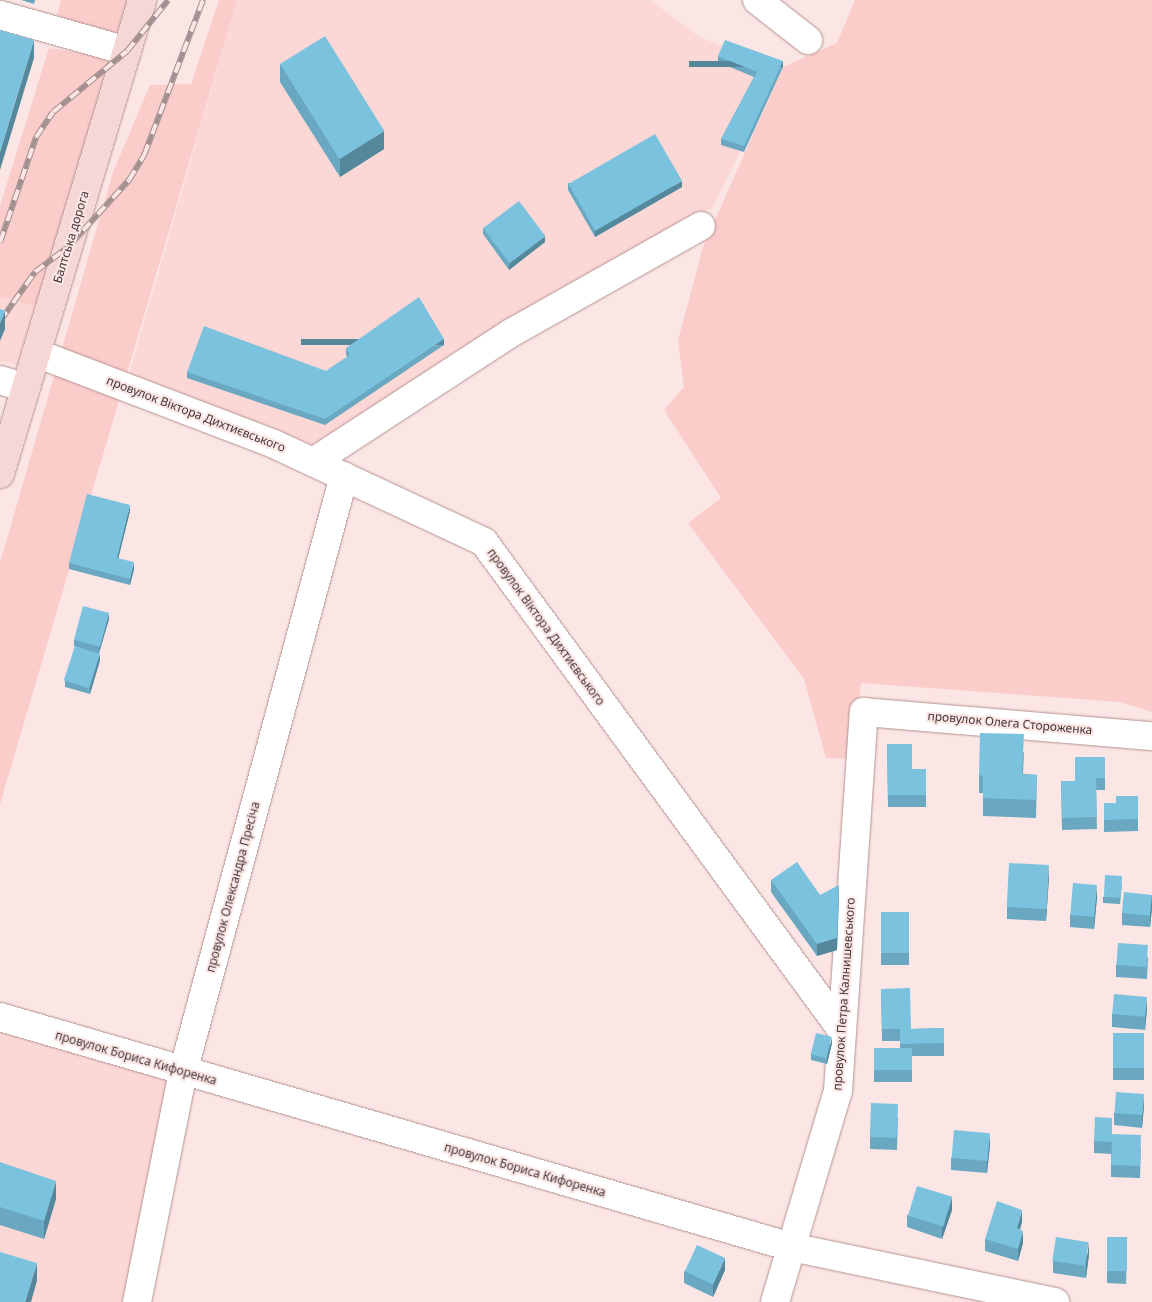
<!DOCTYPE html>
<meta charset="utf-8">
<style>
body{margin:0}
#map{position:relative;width:1152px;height:1302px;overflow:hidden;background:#fbe6e5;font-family:"Noto Sans",sans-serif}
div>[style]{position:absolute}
.built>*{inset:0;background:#fbd8d6}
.green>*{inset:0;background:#faccca}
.roads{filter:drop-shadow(0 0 1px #b39290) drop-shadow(0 0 1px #b39290)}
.minor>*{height:28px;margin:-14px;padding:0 14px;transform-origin:14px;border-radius:14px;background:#fff}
.major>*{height:28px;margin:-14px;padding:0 14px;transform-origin:14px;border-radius:14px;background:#f5d7d6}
.rail>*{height:5.5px;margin-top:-2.75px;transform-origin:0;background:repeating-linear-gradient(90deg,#fbe6e5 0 11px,#a1908f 0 22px);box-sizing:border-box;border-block:1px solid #a1908f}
.wall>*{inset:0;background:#6aa7c0;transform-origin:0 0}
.shaded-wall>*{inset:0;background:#56889c;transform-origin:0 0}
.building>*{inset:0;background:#7bc2df;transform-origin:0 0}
span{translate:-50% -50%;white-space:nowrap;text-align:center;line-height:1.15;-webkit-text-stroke:4px #fbe6e5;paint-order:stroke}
.street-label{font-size:12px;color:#443636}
</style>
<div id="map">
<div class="built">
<div style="clip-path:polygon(237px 0,650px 0,701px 38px,783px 67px,712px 208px,510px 329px,313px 457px,126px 385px)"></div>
<div style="clip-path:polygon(0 297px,36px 306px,22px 366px,0 361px)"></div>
<div style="clip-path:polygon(0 1022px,179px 1076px,132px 1302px,0 1302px)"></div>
</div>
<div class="green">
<div style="clip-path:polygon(61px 0,130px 0,119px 38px,57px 15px)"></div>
<div style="clip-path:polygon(219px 0,237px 0,0 804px,0 563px,113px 172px,150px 85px,191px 84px)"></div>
<div style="clip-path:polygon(855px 0,1152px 0,1152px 712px,1120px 702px,861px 683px,851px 759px,826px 758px,804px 679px,688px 523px,721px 498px,664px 410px,684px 387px,678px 341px,703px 247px,783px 67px,837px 43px)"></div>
<div style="clip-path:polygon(49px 48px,111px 58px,36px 306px,0 297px,0 206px)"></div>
</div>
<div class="roads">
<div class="minor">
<div style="left:757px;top:0;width:65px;rotate:38.1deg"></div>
<div style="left:0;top:15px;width:132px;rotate:15.8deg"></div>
<div style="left:36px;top:353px;width:255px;rotate:20.9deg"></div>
<div style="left:274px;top:444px;width:232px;rotate:25deg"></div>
<div style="left:484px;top:542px;width:605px;rotate:53.74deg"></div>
<div style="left:0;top:380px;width:27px;rotate:17deg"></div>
<div style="left:313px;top:462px;width:236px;rotate:-33.1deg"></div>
<div style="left:511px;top:333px;width:218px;rotate:-29.4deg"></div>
<div style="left:0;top:1017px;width:824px;rotate:16.21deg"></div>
<div style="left:791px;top:1247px;width:270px;rotate:11.8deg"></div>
<div style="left:137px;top:1302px;width:235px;rotate:-78.7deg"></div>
<div style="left:183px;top:1072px;width:617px;rotate:-74.88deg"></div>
<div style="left:775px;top:1302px;width:220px;rotate:-73.4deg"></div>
<div style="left:838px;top:1091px;width:380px;rotate:-86.1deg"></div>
<div style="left:864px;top:712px;width:289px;rotate:4.8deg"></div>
</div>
<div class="major">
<div style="left:0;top:474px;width:495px;rotate:-73.3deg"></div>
</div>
</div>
<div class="rail">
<div style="left:0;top:242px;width:111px;rotate:-71.1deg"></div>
<div style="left:36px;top:137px;width:30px;rotate:-56deg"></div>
<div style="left:53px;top:112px;width:96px;rotate:-39.5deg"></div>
<div style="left:127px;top:51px;width:65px;rotate:-51.2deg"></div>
<div style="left:0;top:321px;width:60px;rotate:-54.5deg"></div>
<div style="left:35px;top:272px;width:41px;rotate:-37.1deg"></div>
<div style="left:68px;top:247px;width:91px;rotate:-47.7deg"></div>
<div style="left:129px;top:180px;width:29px;rotate:-59deg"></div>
<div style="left:144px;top:155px;width:166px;rotate:-69.2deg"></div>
</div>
<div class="wall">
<div style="clip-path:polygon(21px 0,35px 0,34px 4px)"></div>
<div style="clip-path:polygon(718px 56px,783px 67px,744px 152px,721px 145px,721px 139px,754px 77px,718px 62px)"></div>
<div style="clip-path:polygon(280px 64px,384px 149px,340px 177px,280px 82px)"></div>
<div style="clip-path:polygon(568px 183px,682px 187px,595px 237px,568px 190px)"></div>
<div style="clip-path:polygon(483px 228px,545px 242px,509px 270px,483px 234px)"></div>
<div style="clip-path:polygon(444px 345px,325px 425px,187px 378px,187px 372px,326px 371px,347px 357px,346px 354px,346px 348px)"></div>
<div style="clip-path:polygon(130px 511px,118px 558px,134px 569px,130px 585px,69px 569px,69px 563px)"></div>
<div style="clip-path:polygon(109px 619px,99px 653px,100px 660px,90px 694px,65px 687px,65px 681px,75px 647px,74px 646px,74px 640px)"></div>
<div style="clip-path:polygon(887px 744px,912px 769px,926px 769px,926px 807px,888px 807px)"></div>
<div style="clip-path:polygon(1024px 752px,1023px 774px,1037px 775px,1036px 818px,983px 816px,983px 793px,979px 793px,979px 775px)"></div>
<div style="clip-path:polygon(1105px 757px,1105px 790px,1096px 790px,1097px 829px,1062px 830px,1061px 781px,1075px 781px)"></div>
<div style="clip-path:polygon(1138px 796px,1138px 831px,1104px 832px,1104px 803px,1116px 803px)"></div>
<div style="clip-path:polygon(1049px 877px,1046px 921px,1007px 919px,1007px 907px)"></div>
<div style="clip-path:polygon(771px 880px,820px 895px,839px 897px,837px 950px,817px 956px,771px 892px)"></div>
<div style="clip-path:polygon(1122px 883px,1120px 904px,1103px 903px,1103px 897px)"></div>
<div style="clip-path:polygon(1152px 895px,1152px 908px,1150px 927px,1122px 925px,1122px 913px)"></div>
<div style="clip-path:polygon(1097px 897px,1094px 929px,1070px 927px,1070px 915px)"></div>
<div style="left:881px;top:912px;width:28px;height:53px"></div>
<div style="clip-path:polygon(1148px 957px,1147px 979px,1116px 977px,1116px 965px)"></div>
<div style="clip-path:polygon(881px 989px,911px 1029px,944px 1028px,944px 1056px,912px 1056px,912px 1082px,874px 1082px,874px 1048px,900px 1048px,900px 1041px,882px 1041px)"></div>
<div style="clip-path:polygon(1147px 1009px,1145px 1030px,1112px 1027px,1112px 1014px)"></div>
<div style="left:1113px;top:1033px;width:31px;height:47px"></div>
<div style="clip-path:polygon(832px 1043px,827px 1064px,811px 1060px,811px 1054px)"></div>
<div style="clip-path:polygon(1144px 1106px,1142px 1128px,1114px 1125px,1114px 1113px)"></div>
<div style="clip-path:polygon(898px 1117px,897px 1150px,870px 1149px,870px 1137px)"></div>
<div style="clip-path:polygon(1112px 1134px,1141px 1147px,1140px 1178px,1111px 1177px,1111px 1154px,1094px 1153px,1094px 1141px)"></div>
<div style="clip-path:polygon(990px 1145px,987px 1173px,951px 1170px,951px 1158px)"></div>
<div style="clip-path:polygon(0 1162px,56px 1199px,44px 1239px,0 1225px)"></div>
<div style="clip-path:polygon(952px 1210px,942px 1239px,907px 1227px,907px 1215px)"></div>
<div style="clip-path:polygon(1022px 1222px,1020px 1229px,1023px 1243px,1018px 1261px,985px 1251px,985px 1239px)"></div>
<div style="clip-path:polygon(1107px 1237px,1127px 1249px,1126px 1284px,1107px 1283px)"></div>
<div style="clip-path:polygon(1089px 1254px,1086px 1278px,1053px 1273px,1053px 1261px)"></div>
<div style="clip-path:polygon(725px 1270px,713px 1297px,684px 1283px,684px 1271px)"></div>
</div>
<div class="shaded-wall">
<div style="clip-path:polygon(34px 40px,34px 58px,0 170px,0 152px)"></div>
<div style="left:783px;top:61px;width:6px;height:94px;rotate:90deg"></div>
<div style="clip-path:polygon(384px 131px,384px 149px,340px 177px,340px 159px)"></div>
<div style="clip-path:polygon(682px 181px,682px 187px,595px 237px,595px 230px)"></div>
<div style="clip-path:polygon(545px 236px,545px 242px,509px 270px,509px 263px)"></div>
<div style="clip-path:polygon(5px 311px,5px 329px,0 341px,0 323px)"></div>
<div style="left:444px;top:339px;width:6px;height:143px;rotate:90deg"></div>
<div style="clip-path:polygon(130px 505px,130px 511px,117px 564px,117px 558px)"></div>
<div style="clip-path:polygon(134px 562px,134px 569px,130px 585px,130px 579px)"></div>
<div style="clip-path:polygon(109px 613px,109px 619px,99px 653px,99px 647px)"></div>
<div style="clip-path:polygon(100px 654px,100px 660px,90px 694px,90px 688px)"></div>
<div style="clip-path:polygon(1049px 865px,1049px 877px,1046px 921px,1046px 909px)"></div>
<div style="clip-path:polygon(839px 885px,837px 950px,817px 956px,817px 944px)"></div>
<div style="clip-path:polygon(1097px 885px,1097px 897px,1094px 929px,1094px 917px)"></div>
<div style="clip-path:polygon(1152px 896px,1152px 908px,1150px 927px,1150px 915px)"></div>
<div style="clip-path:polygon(1147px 997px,1147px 1009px,1145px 1030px,1145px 1018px)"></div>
<div style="clip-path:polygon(832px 1037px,832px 1043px,827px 1064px,827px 1058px)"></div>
<div style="clip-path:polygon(1144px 1094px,1144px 1106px,1142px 1128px,1142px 1116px)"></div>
<div style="clip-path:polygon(990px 1133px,990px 1145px,987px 1173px,987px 1161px)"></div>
<div style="clip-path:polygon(56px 1181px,56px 1199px,44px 1239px,44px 1221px)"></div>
<div style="clip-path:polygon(952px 1197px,952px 1210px,942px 1239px,942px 1227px)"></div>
<div style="clip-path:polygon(1022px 1210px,1022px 1222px,1017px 1240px,1017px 1228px)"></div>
<div style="clip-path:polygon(1023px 1231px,1023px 1243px,1018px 1261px,1018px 1249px)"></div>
<div style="clip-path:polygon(1089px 1242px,1089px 1254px,1086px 1278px,1086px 1266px)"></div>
<div style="clip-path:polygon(725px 1258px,725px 1270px,713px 1297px,713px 1285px)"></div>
<div style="clip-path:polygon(37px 1263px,37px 1281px,31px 1302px,25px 1302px)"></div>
</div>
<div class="building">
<div style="clip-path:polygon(0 30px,34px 40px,0 152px)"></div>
<div style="left:325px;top:36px;width:112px;height:53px;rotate:58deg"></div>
<div style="clip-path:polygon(725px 40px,783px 61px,744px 146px,721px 139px,757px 72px,718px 56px)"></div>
<div style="left:655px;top:134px;width:54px;height:100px;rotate:60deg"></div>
<div style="left:519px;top:201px;width:44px;height:45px;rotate:53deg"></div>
<div style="clip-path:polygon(419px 297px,444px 339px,325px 419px,187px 372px,204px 326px,326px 371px,350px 355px,346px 348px)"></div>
<div style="clip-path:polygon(0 309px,5px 311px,0 323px)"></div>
<div style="clip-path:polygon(87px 494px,130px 505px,117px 558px,134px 562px,130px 579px,69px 563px)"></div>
<div style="left:83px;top:606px;width:27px;height:35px;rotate:15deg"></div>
<div style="left:75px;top:646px;width:26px;height:36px;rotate:18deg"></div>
<div style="clip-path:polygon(980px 733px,1024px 734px,1022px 774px,1037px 775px,1036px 800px,983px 798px,983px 776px,979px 775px)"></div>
<div style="clip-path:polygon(887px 744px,912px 744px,912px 769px,926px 769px,926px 795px,888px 795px)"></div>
<div style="clip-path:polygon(1075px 757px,1105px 757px,1105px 778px,1096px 778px,1097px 817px,1062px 818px,1061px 781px,1075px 781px)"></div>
<div style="clip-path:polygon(1116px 796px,1138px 796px,1138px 819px,1104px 820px,1104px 803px,1116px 803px)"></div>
<div style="clip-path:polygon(797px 862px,820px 895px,839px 885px,837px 938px,817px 944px,771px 880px)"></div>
<div style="left:1009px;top:863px;width:40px;height:44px;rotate:3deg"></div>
<div style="left:1105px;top:875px;width:17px;height:22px;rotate:3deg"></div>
<div style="left:1073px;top:883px;width:24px;height:32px;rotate:5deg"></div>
<div style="left:1124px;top:892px;width:28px;height:21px;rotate:6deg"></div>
<div style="left:881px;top:912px;width:28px;height:41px"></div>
<div style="left:1118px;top:943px;width:30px;height:22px;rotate:4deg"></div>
<div style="clip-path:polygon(910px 988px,911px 1029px,944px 1028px,944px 1043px,900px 1044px,900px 1029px,882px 1029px,881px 989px)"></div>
<div style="left:1114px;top:994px;width:33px;height:20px;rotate:5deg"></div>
<div style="left:816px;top:1033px;width:16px;height:22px;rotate:14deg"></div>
<div style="left:1113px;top:1033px;width:31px;height:35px"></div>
<div style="left:874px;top:1048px;width:38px;height:22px"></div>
<div style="left:1116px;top:1092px;width:28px;height:21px;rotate:4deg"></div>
<div style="left:871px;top:1103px;width:27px;height:34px;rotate:2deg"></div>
<div style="clip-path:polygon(1095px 1117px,1112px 1118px,1112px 1134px,1141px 1135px,1140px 1166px,1111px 1165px,1112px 1142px,1094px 1141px)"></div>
<div style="left:954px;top:1130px;width:36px;height:28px;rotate:5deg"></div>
<div style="clip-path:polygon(0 1162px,56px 1181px,44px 1221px,0 1207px)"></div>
<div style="left:917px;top:1186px;width:37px;height:31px;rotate:17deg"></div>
<div style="clip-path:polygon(997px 1201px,1022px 1210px,1017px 1228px,1023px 1231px,1018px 1249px,985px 1239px)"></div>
<div style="left:1056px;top:1237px;width:33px;height:24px;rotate:9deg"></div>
<div style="left:1107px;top:1237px;width:20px;height:34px"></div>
<div style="left:697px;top:1245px;width:31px;height:29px;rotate:25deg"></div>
<div style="clip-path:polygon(0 1252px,37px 1263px,25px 1302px,0 1302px)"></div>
</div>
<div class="street-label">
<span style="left:71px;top:237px;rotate:-73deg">Балтська дорога</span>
<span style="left:196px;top:414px;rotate:21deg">провулок Віктора Дихтиєвського</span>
<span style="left:546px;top:627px;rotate:54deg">провулок Віктора Дихтиєвського</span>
<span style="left:1010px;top:723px;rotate:5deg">провулок Олега Стороженка</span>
<span style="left:233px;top:887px;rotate:-75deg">провулок Олександра Пресіча</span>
<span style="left:844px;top:994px;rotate:-86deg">провулок Петра Калнишевського</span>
<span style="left:136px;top:1058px;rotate:16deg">провулок Бориса Кифоренка</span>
<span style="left:525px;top:1170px;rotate:16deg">провулок Бориса Кифоренка</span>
</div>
</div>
